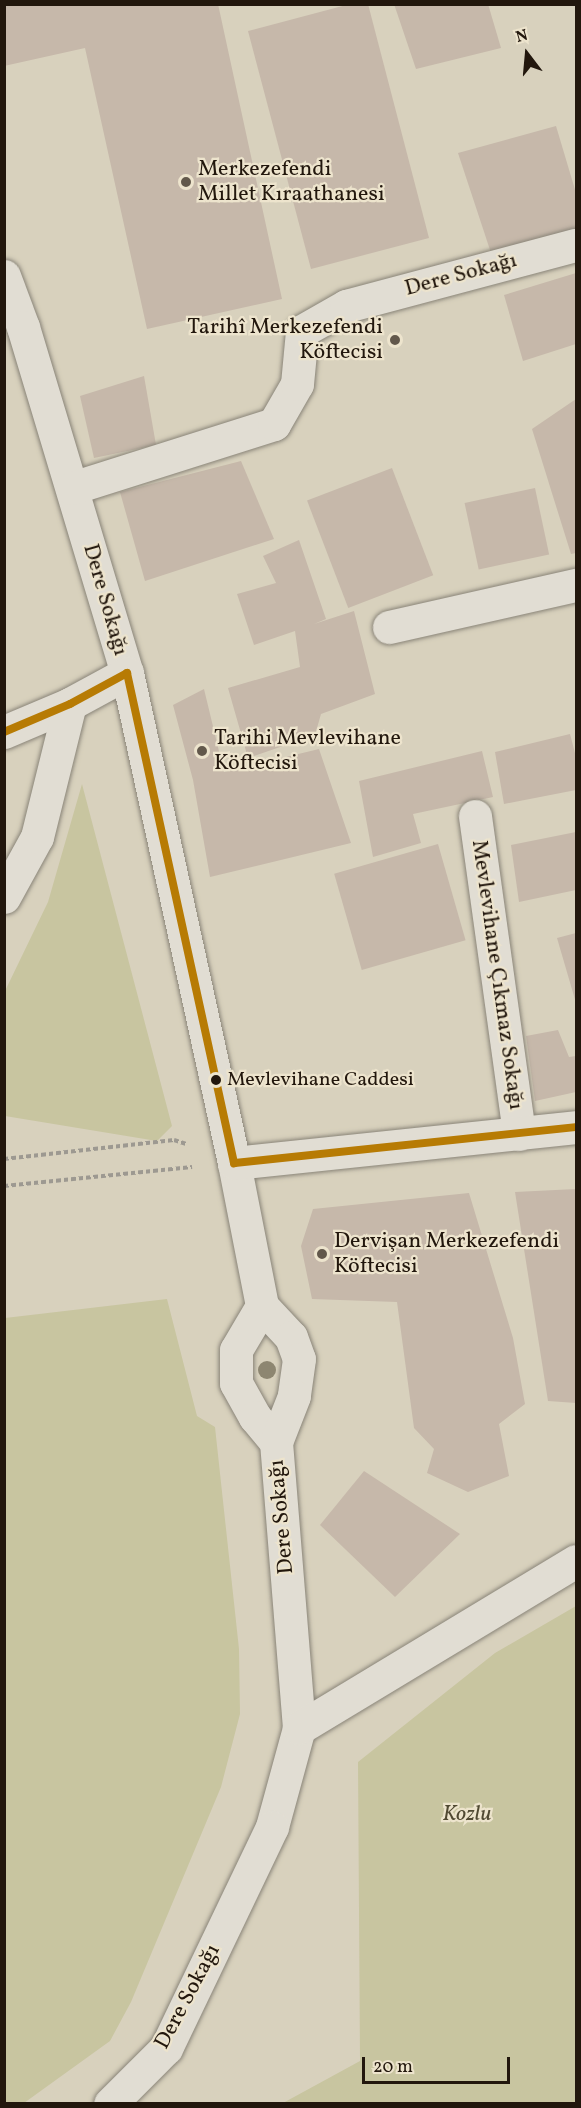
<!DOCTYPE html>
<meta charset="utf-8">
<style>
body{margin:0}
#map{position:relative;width:581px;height:2108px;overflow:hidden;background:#d8d1bd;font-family:Vollkorn,serif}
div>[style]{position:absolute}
.green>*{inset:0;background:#c8c5a0}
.building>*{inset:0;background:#c6b8aa;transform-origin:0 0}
.path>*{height:4px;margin-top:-2px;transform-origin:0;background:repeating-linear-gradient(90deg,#9d9991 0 4.5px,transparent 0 7.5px)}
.roads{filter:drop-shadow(0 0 2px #898478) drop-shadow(0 0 2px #898478)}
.minor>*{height:33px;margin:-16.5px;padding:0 16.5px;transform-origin:16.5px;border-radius:16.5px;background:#e1ddd3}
.bus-1>*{height:8px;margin:-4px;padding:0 4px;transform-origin:4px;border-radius:4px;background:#b77b04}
.trees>*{width:18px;height:18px;margin:-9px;border-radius:50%;background:#8d8671}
.dots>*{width:16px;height:16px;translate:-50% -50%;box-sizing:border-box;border:3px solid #ede4cd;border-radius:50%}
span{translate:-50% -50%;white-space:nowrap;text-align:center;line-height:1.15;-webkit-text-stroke:4.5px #ede4cd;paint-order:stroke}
.bus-label{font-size:20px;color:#22170d}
.left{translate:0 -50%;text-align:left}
.poi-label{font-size:22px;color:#22170d}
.right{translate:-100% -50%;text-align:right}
.street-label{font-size:22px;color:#22170d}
.park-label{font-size:22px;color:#504932;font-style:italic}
.frame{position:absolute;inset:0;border:6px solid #22170d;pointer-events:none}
.north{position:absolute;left:497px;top:24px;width:60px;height:60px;-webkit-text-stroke:4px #ede4cd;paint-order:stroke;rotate:344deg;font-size:16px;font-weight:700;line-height:24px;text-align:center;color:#22170d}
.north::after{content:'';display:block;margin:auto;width:21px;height:27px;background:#22170d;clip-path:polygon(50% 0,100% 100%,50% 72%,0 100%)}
.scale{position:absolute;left:362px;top:2057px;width:148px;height:27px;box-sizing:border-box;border:3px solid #22170d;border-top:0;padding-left:8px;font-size:18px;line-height:21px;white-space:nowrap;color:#22170d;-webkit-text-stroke:4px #ede4cd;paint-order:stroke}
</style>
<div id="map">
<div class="green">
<div style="clip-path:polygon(82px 784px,172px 1126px,157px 1141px,5px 1116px,5px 991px,48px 902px)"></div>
<div style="clip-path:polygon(167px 1299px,197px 1416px,215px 1427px,239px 1649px,240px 1714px,221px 1787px,131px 2002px,110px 2041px,24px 2103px,5px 2103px,5px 1318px)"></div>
<div style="clip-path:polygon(576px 1606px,576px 2103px,283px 2103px,360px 2061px,358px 1762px,495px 1653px)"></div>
</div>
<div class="building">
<div style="clip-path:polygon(4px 4px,218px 4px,282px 299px,147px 329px,85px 48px,4px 66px)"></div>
<div style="clip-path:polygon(350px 4px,368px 4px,429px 238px,311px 269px,248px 31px)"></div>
<div style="clip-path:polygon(394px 4px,488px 4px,501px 48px,416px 69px)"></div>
<div style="clip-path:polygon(556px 126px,576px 193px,576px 236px,493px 259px,458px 153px)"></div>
<div style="clip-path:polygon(576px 273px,576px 344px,523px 361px,504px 295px)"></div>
<div style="clip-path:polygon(144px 376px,156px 445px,94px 458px,80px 396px)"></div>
<div style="clip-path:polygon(576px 399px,576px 553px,571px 554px,532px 429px)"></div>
<div style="clip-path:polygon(241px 461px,274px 539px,145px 581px,120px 492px)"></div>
<div style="left:392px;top:468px;width:115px;height:91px;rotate:69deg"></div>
<div style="left:535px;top:488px;width:68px;height:72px;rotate:78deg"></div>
<div style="clip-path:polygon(299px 540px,326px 619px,314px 624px,354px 611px,375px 694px,321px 714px,315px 735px,248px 758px,228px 688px,300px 667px,295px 631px,254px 645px,237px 594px,276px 583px,263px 556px)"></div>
<div style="clip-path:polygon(204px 689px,224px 772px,319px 749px,351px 843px,210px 877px,193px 780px,173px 705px)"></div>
<div style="clip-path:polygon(570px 734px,576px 757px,576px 790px,504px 804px,495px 752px)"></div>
<div style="clip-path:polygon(482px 751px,493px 797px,413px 814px,421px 843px,373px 857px,359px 781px)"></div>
<div style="clip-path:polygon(576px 832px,576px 890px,519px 902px,511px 845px)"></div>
<div style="left:438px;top:844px;width:100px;height:108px;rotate:74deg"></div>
<div style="clip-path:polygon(576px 933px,576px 1003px,557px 938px)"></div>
<div style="clip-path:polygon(558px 1030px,569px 1057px,576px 1056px,576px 1092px,535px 1101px,526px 1036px)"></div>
<div style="clip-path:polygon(576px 1189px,576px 1403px,548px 1401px,515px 1192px)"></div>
<div style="clip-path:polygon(469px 1193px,513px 1338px,525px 1404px,499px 1424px,509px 1476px,468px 1492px,427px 1473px,434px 1449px,414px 1428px,397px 1302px,312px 1299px,301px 1246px,313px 1209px)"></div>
<div style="clip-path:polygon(364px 1471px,460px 1534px,395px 1597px,320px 1525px)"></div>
</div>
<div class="path">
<div style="left:4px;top:1159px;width:171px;rotate:-6.4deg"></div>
<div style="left:174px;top:1140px;width:13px;rotate:18deg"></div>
<div style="left:4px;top:1186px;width:189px;rotate:-5.8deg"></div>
</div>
<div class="roads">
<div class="minor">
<div style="left:4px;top:276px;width:54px;rotate:69.6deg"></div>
<div style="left:23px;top:327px;width:361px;rotate:73.3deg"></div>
<div style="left:127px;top:673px;width:502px;rotate:77.68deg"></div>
<div style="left:234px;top:1163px;width:146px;rotate:78.9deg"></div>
<div style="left:262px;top:1306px;width:51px;rotate:120.6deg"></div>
<div style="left:236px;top:1350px;width:33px;rotate:90deg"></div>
<div style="left:236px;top:1383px;width:39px;rotate:61deg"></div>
<div style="left:255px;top:1417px;width:33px;rotate:50deg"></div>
<div style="left:276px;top:1442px;width:287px;rotate:85.4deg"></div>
<div style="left:299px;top:1728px;width:103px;rotate:105.3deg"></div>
<div style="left:272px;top:1827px;width:245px;rotate:115.6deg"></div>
<div style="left:166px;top:2048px;width:79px;rotate:135deg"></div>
<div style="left:72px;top:488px;width:212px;rotate:-17.6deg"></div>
<div style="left:274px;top:424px;width:46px;rotate:-60.1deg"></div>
<div style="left:297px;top:384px;width:53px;rotate:-84.6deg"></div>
<div style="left:302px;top:331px;width:51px;rotate:-29.6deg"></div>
<div style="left:346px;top:306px;width:238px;rotate:-14.9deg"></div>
<div style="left:389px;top:627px;width:192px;rotate:-12.7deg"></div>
<div style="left:4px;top:732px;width:72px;rotate:-23deg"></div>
<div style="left:70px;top:704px;width:65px;rotate:-28.5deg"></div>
<div style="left:475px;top:816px;width:321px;rotate:82.1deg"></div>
<div style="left:4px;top:897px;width:68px;rotate:-61.2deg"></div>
<div style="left:37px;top:837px;width:137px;rotate:-76.1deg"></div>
<div style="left:234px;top:1163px;width:344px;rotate:-6deg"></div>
<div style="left:262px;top:1306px;width:42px;rotate:46.9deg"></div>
<div style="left:291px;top:1337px;width:23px;rotate:70deg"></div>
<div style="left:299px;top:1359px;width:37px;rotate:98deg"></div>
<div style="left:294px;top:1396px;width:49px;rotate:111.4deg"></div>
<div style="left:299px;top:1728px;width:323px;rotate:-31.1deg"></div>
</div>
</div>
<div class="bus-1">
<div style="left:4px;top:732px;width:72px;rotate:-23deg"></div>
<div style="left:70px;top:704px;width:65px;rotate:-28.5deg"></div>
<div style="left:127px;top:673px;width:502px;rotate:77.68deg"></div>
<div style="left:234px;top:1163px;width:344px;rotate:-6deg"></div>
</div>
<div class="trees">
<div style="left:267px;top:1370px"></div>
</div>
<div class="dots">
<div style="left:186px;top:182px;background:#62584b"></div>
<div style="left:395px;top:340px;background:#62584b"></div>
<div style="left:202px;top:751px;background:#62584b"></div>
<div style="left:216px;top:1080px;background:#22170d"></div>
<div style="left:322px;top:1254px;background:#62584b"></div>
</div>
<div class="bus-label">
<span class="left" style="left:227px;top:1080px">Mevlevihane Caddesi</span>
</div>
<div class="poi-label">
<span class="left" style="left:198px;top:182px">Merkezefendi<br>Millet Kıraathanesi</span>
<span class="right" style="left:383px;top:340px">Tarihî Merkezefendi<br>Köftecisi</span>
<span class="left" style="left:214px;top:751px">Tarihi Mevlevihane<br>Köftecisi</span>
<span class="left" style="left:334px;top:1254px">Dervişan Merkezefendi<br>Köftecisi</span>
</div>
<div class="street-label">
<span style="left:461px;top:275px;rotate:-15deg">Dere Sokağı</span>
<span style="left:105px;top:600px;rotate:74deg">Dere Sokağı</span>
<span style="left:497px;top:975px;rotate:82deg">Mevlevihane Çıkmaz Sokağı</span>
<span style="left:282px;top:1517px;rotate:-95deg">Dere Sokağı</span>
<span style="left:188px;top:1997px;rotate:-62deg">Dere Sokağı</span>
</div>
<div class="park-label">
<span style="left:467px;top:1815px">Kozlu</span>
</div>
<div class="frame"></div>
<div class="north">N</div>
<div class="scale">20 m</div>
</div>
